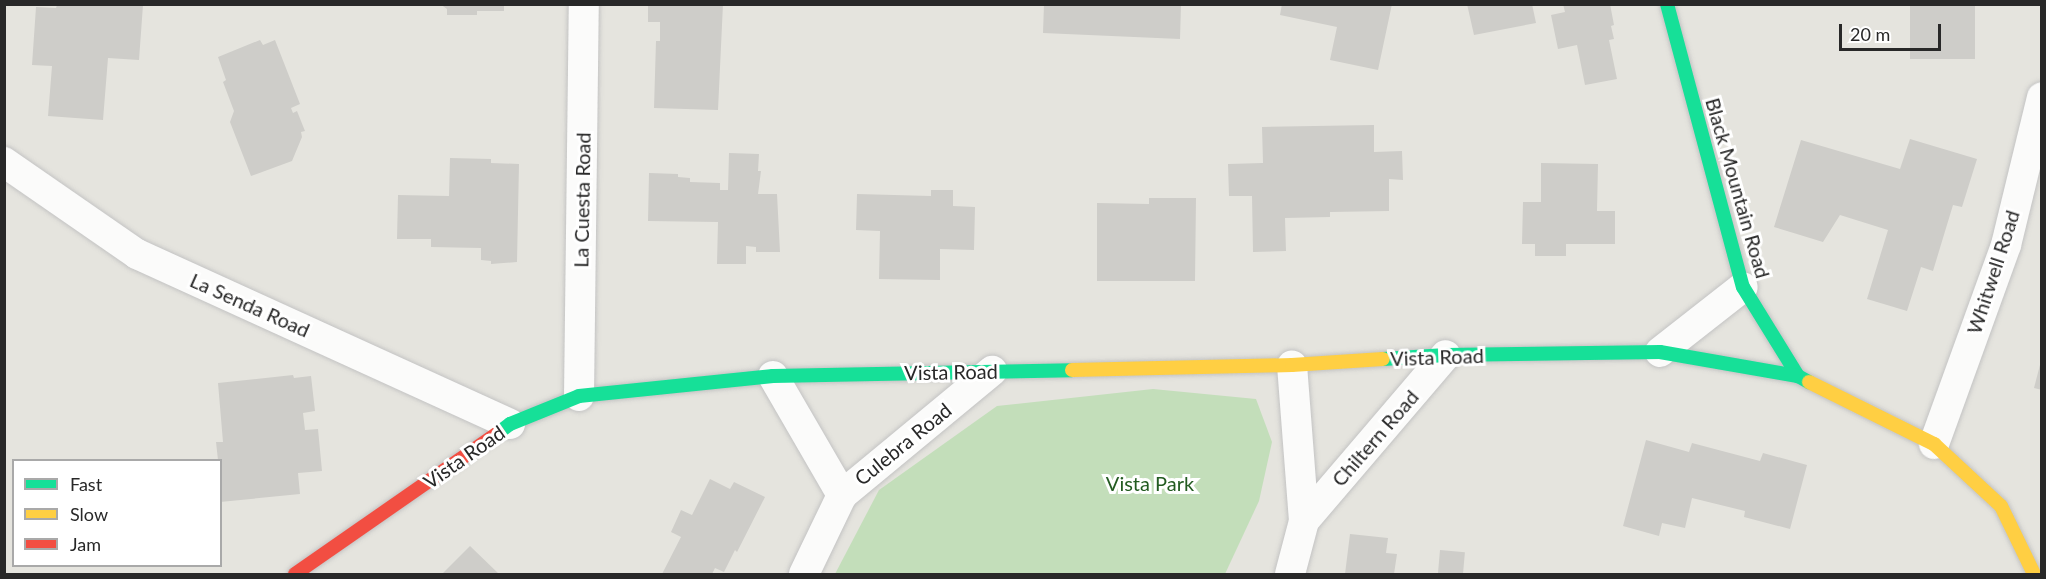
<!DOCTYPE html>
<style>
body{margin:0}
#map{position:relative;width:2046px;height:579px;overflow:hidden;background:#e5e4de;font-family:Lato,sans-serif}
div>[style]{position:absolute}
.green>*{inset:0;background:#c3deba}
.building>*{inset:0;background:#cecdc9;transform-origin:0 0}
.roads{filter:drop-shadow(0 0 2px #c3c3c3) drop-shadow(0 0 2px #c3c3c3)}
.street>*{height:30px;margin:-15px;padding:0 15px;transform-origin:15px;border-radius:15px;background:#fbfbfa}
.fast>*{height:14px;margin:-7px;padding:0 7px;transform-origin:7px;border-radius:7px;background:#16e098}
.slow>*{height:14px;margin:-7px;padding:0 7px;transform-origin:7px;border-radius:7px;background:#ffcf43}
.jam>*{height:14px;margin:-7px;padding:0 7px;transform-origin:7px;border-radius:7px;background:#f24e42}
span{translate:-50% -50%;white-space:nowrap;text-align:center;line-height:1.15;-webkit-text-stroke:6px #fff;paint-order:stroke}
.street-label{font-size:20px;color:#282828}
.park-label{font-size:20px;color:#235b21}
.frame{position:absolute;inset:0;border:6px solid #282828;pointer-events:none}
.legend{position:absolute;left:12px;top:459px;width:210px;height:108px;box-sizing:border-box;background:#fff;border:2px solid #a9a9a9;margin:0;padding:8px 10px;list-style:none;font-size:18px;color:#282828}
.legend li{display:flex;align-items:center;gap:12px;height:30px}
.legend b{width:30px;border:2px solid #a9a9a9}
.scale{position:absolute;left:1839px;top:24px;width:102px;height:27px;box-sizing:border-box;border:3px solid #282828;border-top:0;padding-left:8px;font-size:18px;line-height:21px;white-space:nowrap;color:#282828;-webkit-text-stroke:4px #fff;paint-order:stroke}
</style>
<div id="map">
<div class="green">
<div style="clip-path:polygon(1153px 389px,1256px 399px,1272px 442px,1259px 501px,1225px 574px,835px 574px,879px 490px,997px 406px)"></div>
</div>
<div class="building">
<div style="clip-path:polygon(440px 4px,504px 4px,504px 11px,477px 11px,477px 15px,447px 15px,447px 9px)"></div>
<div style="clip-path:polygon(648px 4px,723px 4px,718px 110px,654px 108px,656px 41px,660px 41px,660px 22px,648px 22px)"></div>
<div style="clip-path:polygon(1044px 4px,1181px 4px,1180px 39px,1043px 33px)"></div>
<div style="clip-path:polygon(1282px 4px,1392px 4px,1378px 70px,1330px 60px,1337px 27px,1280px 15px)"></div>
<div style="clip-path:polygon(1467px 4px,1532px 4px,1536px 23px,1474px 35px)"></div>
<div style="clip-path:polygon(1563px 4px,1610px 4px,1614px 25px,1611px 26px,1614px 39px,1609px 40px,1617px 79px,1585px 85px,1577px 45px,1558px 49px,1551px 15px,1565px 12px)"></div>
<div style="left:1910px;top:4px;width:65px;height:55px"></div>
<div style="clip-path:polygon(57px 5px,143px 5px,139px 60px,108px 58px,103px 120px,48px 116px,52px 66px,32px 65px,36px 7px,56px 8px)"></div>
<div style="clip-path:polygon(260px 40px,263px 45px,275px 40px,300px 104px,291px 108px,293px 113px,297px 111px,305px 131px,301px 132px,302px 137px,292px 161px,251px 176px,230px 122px,234px 111px,223px 82px,226px 80px,218px 57px)"></div>
<div style="clip-path:polygon(1374px 125px,1374px 152px,1402px 151px,1403px 180px,1389px 179px,1389px 211px,1330px 212px,1330px 217px,1285px 218px,1286px 251px,1253px 252px,1252px 196px,1229px 196px,1228px 164px,1263px 163px,1262px 127px)"></div>
<div style="clip-path:polygon(1910px 139px,1977px 159px,1962px 207px,1953px 205px,1933px 271px,1921px 267px,1907px 311px,1867px 299px,1888px 230px,1840px 215px,1823px 242px,1774px 227px,1801px 140px,1900px 169px)"></div>
<div style="clip-path:polygon(729px 153px,759px 154px,758px 171px,761px 171px,758px 194px,777px 194px,780px 252px,756px 252px,756px 247px,746px 246px,746px 264px,717px 264px,718px 222px,648px 221px,649px 173px,678px 174px,678px 177px,690px 178px,690px 182px,720px 183px,720px 190px,728px 190px)"></div>
<div style="clip-path:polygon(450px 158px,491px 159px,491px 163px,519px 164px,517px 262px,491px 264px,491px 261px,481px 260px,481px 248px,431px 247px,431px 239px,397px 239px,398px 195px,449px 196px)"></div>
<div style="clip-path:polygon(1541px 163px,1598px 164px,1597px 211px,1615px 211px,1615px 244px,1566px 244px,1566px 256px,1535px 256px,1535px 244px,1522px 244px,1523px 202px,1541px 202px)"></div>
<div style="clip-path:polygon(931px 190px,953px 190px,953px 206px,975px 207px,974px 250px,940px 249px,940px 280px,879px 279px,880px 231px,856px 230px,857px 194px,931px 196px)"></div>
<div style="clip-path:polygon(1149px 198px,1196px 198px,1195px 281px,1097px 281px,1097px 203px,1149px 204px)"></div>
<div style="clip-path:polygon(2041px 361px,2042px 361px,2042px 390px,2034px 388px)"></div>
<div style="clip-path:polygon(293px 375px,294px 378px,311px 376px,315px 411px,303px 413px,305px 430px,318px 429px,322px 471px,298px 473px,300px 494px,220px 502px,220px 460px,218px 460px,216px 442px,223px 442px,218px 383px)"></div>
<div style="clip-path:polygon(1646px 440px,1689px 452px,1692px 443px,1760px 461px,1763px 453px,1807px 465px,1790px 529px,1744px 517px,1745px 511px,1692px 498px,1685px 528px,1662px 523px,1659px 536px,1623px 526px)"></div>
<div style="clip-path:polygon(710px 479px,730px 489px,734px 482px,765px 497px,737px 552px,735px 550px,724px 572px,715px 568px,712px 574px,662px 574px,681px 537px,671px 532px,681px 510px,692px 515px)"></div>
<div style="clip-path:polygon(1350px 534px,1388px 538px,1386px 553px,1397px 554px,1394px 574px,1345px 574px)"></div>
<div style="clip-path:polygon(470px 546px,499px 574px,442px 574px)"></div>
<div style="left:1440px;top:550px;width:25px;height:24px;rotate:5deg"></div>
</div>
<div class="roads">
<div class="street">
<div style="left:4px;top:162px;width:162px;rotate:34.7deg"></div>
<div style="left:137px;top:254px;width:410px;rotate:24.5deg"></div>
<div style="left:1660px;top:352px;width:105px;rotate:-38.1deg"></div>
<div style="left:773px;top:376px;width:138px;rotate:59.9deg"></div>
<div style="left:579px;top:396px;width:392px;rotate:-89.3deg"></div>
<div style="left:1934px;top:444px;width:212px;rotate:-70.1deg"></div>
<div style="left:2006px;top:245px;width:152px;rotate:-76.3deg"></div>
<div style="left:1304px;top:521px;width:218px;rotate:-49.5deg"></div>
<div style="left:804px;top:574px;width:88px;rotate:-64.3deg"></div>
<div style="left:842px;top:495px;width:195px;rotate:-39.6deg"></div>
<div style="left:1290px;top:574px;width:55px;rotate:-75.2deg"></div>
<div style="left:1304px;top:521px;width:156px;rotate:-94.4deg"></div>
</div>
<div class="fast">
<div style="left:1667px;top:4px;width:293px;rotate:75deg"></div>
<div style="left:1743px;top:287px;width:105px;rotate:58.3deg"></div>
<div style="left:1798px;top:376px;width:13px;rotate:29deg"></div>
<div style="left:1383px;top:359px;width:63px;rotate:-3.6deg"></div>
<div style="left:1446px;top:355px;width:214px;rotate:-0.8deg"></div>
<div style="left:1660px;top:352px;width:140px;rotate:9.9deg"></div>
<div style="left:498px;top:433px;width:15px;rotate:-37deg"></div>
<div style="left:510px;top:424px;width:74px;rotate:-22.1deg"></div>
<div style="left:579px;top:396px;width:195px;rotate:-5.9deg"></div>
<div style="left:773px;top:376px;width:299px;rotate:-1.1deg"></div>
</div>
<div class="slow">
<div style="left:1072px;top:370px;width:220px;rotate:-1.3deg"></div>
<div style="left:1292px;top:365px;width:91px;rotate:-3.8deg"></div>
<div style="left:1809px;top:382px;width:140px;rotate:26.4deg"></div>
<div style="left:1934px;top:444px;width:91px;rotate:42.8deg"></div>
<div style="left:2001px;top:506px;width:76px;rotate:64.1deg"></div>
</div>
<div class="jam">
<div style="left:295px;top:574px;width:247px;rotate:-34.8deg"></div>
</div>
</div>
<div class="street-label">
<span style="left:1738px;top:188px;rotate:74deg">Black Mountain Road</span>
<span style="left:582px;top:200px;rotate:-89deg">La Cuesta Road</span>
<span style="left:1993px;top:272px;rotate:-72deg">Whitwell Road</span>
<span style="left:250px;top:305px;rotate:24deg">La Senda Road</span>
<span style="left:1437px;top:357px;rotate:-2deg">Vista Road</span>
<span style="left:951px;top:372px;rotate:-1deg">Vista Road</span>
<span style="left:1375px;top:438px;rotate:-49deg">Chiltern Road</span>
<span style="left:903px;top:444px;rotate:-39deg">Culebra Road</span>
<span style="left:464px;top:457px;rotate:-35deg">Vista Road</span>
</div>
<div class="park-label">
<span style="left:1150px;top:483px">Vista Park</span>
</div>
<div class="frame"></div>
<ul class="legend">
<li><b style="height:8px;background:#16e098"></b>Fast</li>
<li><b style="height:8px;background:#ffcf43"></b>Slow</li>
<li><b style="height:8px;background:#f24e42"></b>Jam</li>
</ul>
<div class="scale">20 m</div>
</div>
